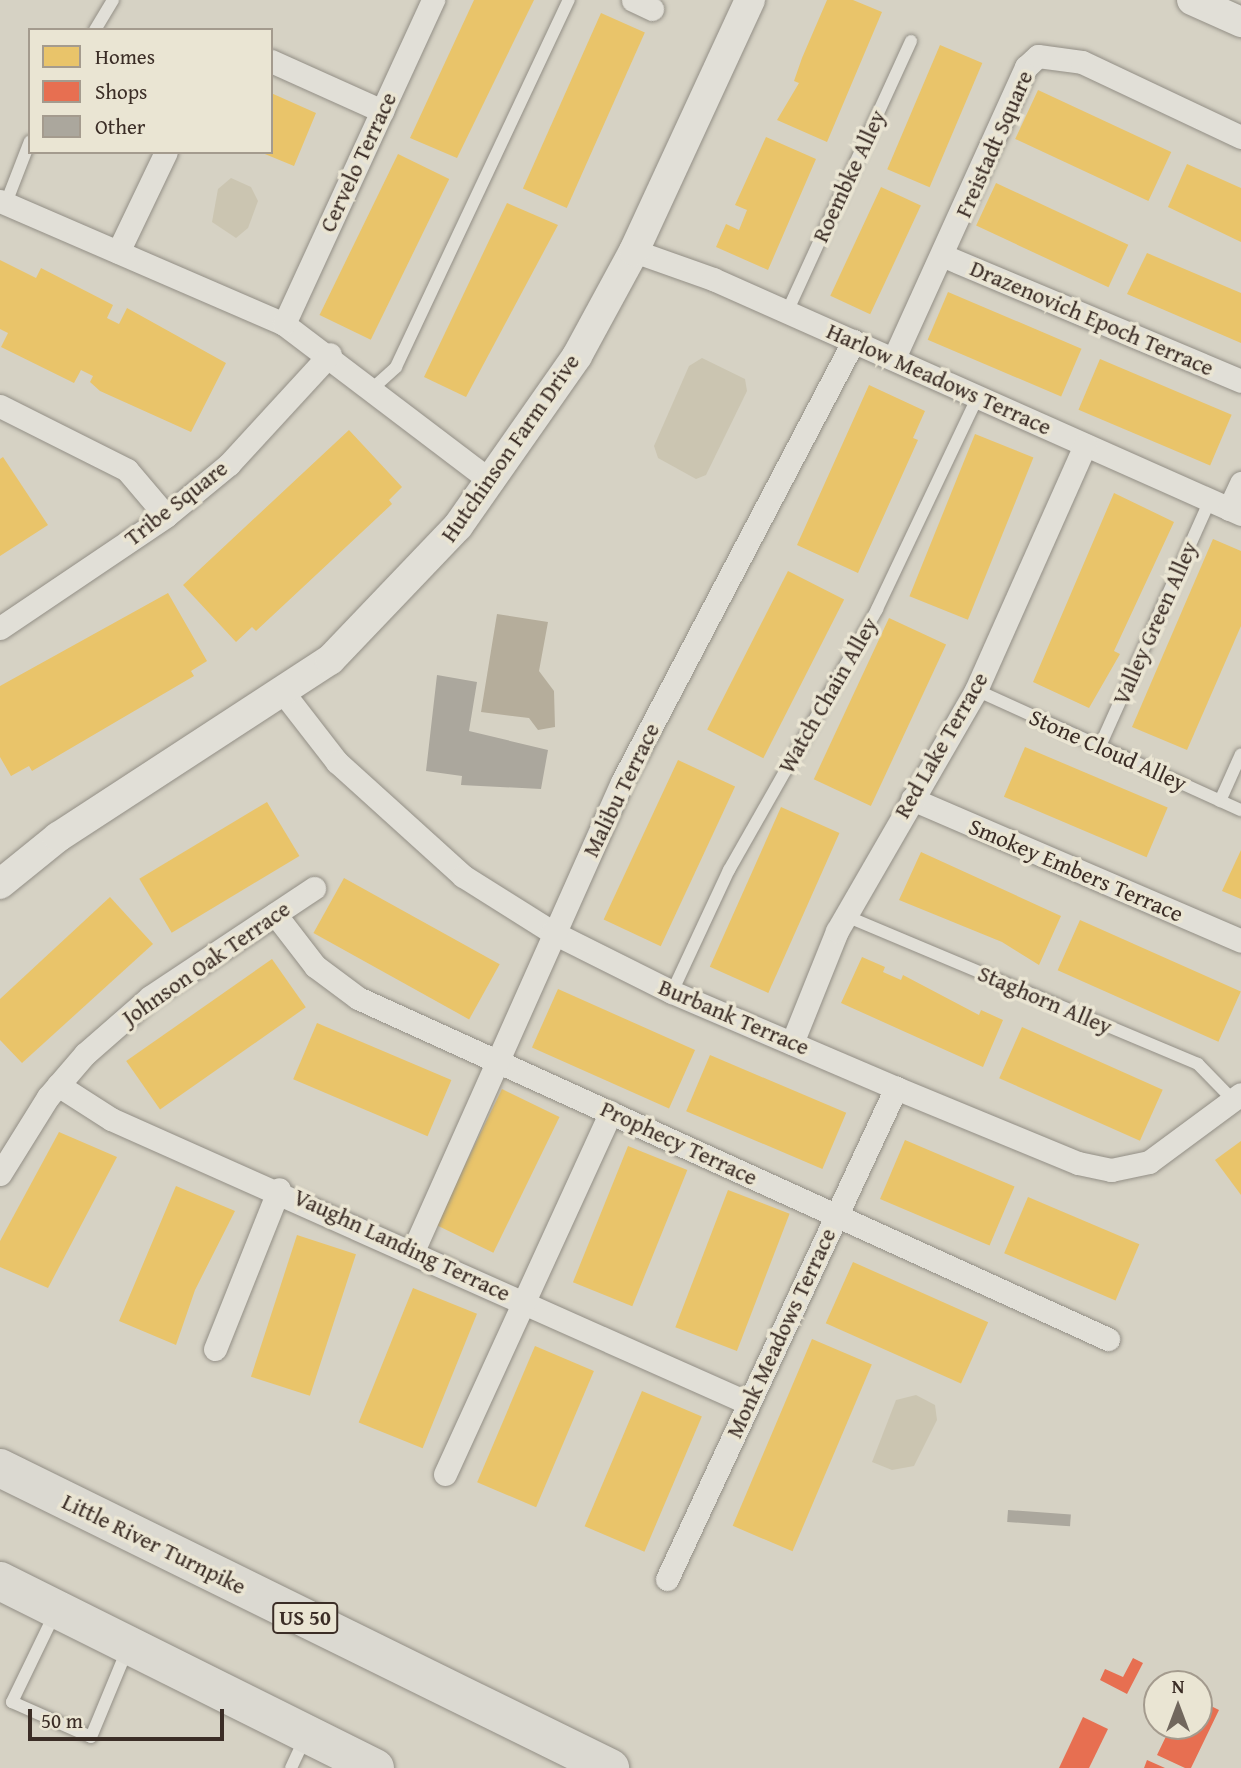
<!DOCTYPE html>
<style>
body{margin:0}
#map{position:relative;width:1241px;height:1768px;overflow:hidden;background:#d6d2c4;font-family:"Gentium Book Plus",serif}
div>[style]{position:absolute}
.green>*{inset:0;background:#cbc5b1}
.water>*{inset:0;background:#b5ad9b}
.homes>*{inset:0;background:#e9c46a;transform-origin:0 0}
.shops>*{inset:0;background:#e76f51}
.building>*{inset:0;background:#aba79d;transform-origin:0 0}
.roads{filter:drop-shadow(0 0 2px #938f86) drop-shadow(0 0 2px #938f86)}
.service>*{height:12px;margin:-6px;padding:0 6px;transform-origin:6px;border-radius:6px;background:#e1dfd7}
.minor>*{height:23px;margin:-11.5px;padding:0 11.5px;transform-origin:11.5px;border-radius:11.5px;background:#e1dfd7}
.tertiary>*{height:30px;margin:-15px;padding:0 15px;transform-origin:15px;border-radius:15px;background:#e1dfd7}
.trunk>*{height:38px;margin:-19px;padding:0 19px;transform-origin:19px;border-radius:19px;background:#dbd9d1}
span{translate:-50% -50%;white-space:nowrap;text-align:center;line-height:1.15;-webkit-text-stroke:7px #eae5d3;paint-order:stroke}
.shield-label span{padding:2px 5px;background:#eae5d3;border:2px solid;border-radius:5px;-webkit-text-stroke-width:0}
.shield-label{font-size:21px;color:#3b2d26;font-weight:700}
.street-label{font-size:23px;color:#3b2d26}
.legend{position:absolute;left:28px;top:28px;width:245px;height:126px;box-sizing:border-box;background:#eae5d3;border:2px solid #a49b8e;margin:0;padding:9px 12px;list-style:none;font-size:21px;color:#3b2d26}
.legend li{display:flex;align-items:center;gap:14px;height:35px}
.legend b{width:35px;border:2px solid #a49b8e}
.north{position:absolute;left:1143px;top:1670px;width:70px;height:70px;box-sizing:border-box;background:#eae5d3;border:2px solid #a49b8e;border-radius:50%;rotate:0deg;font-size:19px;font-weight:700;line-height:28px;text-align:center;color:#3b2d26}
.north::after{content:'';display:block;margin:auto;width:24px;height:32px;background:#71675d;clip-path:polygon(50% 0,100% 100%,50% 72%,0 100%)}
.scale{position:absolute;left:28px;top:1709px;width:196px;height:32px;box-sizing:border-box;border:4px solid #3b2d26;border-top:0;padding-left:9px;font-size:21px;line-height:24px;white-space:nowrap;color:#3b2d26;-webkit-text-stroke:5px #eae5d3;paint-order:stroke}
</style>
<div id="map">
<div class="green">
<div style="clip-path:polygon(231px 178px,251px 187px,258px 201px,248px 228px,236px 238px,212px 222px,218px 189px)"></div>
<div style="clip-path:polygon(702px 358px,745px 379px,747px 391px,706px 475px,696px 479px,658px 458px,654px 446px,689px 366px)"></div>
<div style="clip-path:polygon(916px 1395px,935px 1405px,937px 1420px,914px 1466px,892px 1470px,872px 1462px,896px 1400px)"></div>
</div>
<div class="water">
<div style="clip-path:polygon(497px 614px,548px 622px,539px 671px,554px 691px,555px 727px,538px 730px,529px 718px,481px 712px)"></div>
</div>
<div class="homes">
<div style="clip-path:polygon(474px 0,534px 0,457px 158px,410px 138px)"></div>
<div style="clip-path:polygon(827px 0,853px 0,882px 12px,827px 142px,777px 120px,799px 83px,794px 81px,802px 58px)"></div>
<div style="left:601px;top:13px;width:48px;height:192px;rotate:24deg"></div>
<div style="left:940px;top:45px;width:46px;height:135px;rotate:23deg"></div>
<div style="left:1038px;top:90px;width:147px;height:54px;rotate:25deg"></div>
<div style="clip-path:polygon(271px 93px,316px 113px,294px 166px,260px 152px,271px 152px)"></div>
<div style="clip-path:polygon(766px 137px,816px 159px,768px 270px,716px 247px,726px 224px,739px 230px,747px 210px,735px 205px)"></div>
<div style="left:398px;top:154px;width:57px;height:179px;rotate:26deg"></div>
<div style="clip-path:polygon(1187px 164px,1241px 188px,1241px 242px,1168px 207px)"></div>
<div style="left:996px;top:183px;width:146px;height:47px;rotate:25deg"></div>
<div style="left:881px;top:187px;width:44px;height:120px;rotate:25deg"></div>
<div style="clip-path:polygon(507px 203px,558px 225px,466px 397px,424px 377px)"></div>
<div style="clip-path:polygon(1147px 253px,1241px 293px,1241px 343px,1127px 294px)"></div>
<div style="clip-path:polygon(0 260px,36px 278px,41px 268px,113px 305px,107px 318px,119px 324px,127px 308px,226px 363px,191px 432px,100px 391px,90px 382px,93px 376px,81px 370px,74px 383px,1px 347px,8px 333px,0 329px)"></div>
<div style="left:948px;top:292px;width:145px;height:52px;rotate:23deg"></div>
<div style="left:1100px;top:359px;width:143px;height:55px;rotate:23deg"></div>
<div style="clip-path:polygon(869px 385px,925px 411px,913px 438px,918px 440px,858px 573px,797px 545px)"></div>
<div style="clip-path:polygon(349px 430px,402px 487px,389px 500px,392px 504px,256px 631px,252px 627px,236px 642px,183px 585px)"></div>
<div style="left:975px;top:434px;width:63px;height:175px;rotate:22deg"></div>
<div style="clip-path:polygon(3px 457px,48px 525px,0 556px,0 459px)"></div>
<div style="clip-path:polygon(1114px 493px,1174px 522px,1114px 651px,1120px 654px,1089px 708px,1033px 682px)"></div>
<div style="clip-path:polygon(1213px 539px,1241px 551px,1241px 626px,1187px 750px,1132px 727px)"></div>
<div style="left:788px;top:571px;width:63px;height:178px;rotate:27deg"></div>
<div style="clip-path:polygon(168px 593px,207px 661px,191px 671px,194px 676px,32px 771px,29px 766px,11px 776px,0 757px,0 686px)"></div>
<div style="left:889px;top:618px;width:63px;height:178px;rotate:25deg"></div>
<div style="left:1025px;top:747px;width:155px;height:54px;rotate:23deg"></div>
<div style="left:678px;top:760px;width:63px;height:176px;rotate:25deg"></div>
<div style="left:267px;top:802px;width:63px;height:149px;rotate:59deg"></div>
<div style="left:781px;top:807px;width:64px;height:175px;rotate:24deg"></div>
<div style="clip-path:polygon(1241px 850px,1241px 899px,1222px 891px)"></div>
<div style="clip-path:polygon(921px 852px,1061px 916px,1039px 965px,1002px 942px,899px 900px)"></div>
<div style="left:344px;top:878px;width:178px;height:63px;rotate:29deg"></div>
<div style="clip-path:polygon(110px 897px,153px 944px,22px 1063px,0 1040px,0 999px)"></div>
<div style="left:1080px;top:920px;width:176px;height:55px;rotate:24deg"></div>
<div style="clip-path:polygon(862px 957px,885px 967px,883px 972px,901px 980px,903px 975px,979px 1015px,981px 1010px,1003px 1020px,983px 1067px,841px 1003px)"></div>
<div style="left:272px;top:959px;width:59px;height:178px;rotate:55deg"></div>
<div style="left:558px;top:989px;width:150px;height:64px;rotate:24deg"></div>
<div style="left:317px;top:1023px;width:146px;height:61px;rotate:23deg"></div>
<div style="left:1022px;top:1027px;width:154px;height:56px;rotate:24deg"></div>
<div style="left:710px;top:1055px;width:148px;height:61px;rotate:23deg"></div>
<div style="left:502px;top:1089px;width:64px;height:151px;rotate:26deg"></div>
<div style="clip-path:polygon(59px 1132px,117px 1157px,48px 1288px,0 1267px,0 1241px)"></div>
<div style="left:905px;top:1140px;width:119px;height:64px;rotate:23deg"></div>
<div style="clip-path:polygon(1241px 1141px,1241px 1195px,1215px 1160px)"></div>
<div style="left:628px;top:1146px;width:64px;height:147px;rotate:22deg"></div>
<div style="clip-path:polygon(176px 1186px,235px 1211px,195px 1290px,176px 1345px,119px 1321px)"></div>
<div style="left:728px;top:1190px;width:66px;height:147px;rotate:21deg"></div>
<div style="left:1028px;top:1197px;width:121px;height:61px;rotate:23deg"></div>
<div style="left:297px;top:1235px;width:62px;height:149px;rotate:18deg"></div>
<div style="left:853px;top:1262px;width:148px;height:67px;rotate:24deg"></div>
<div style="left:413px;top:1288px;width:69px;height:145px;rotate:22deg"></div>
<div style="left:812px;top:1339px;width:65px;height:203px;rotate:23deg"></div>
<div style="left:535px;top:1346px;width:64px;height:148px;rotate:23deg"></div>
<div style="left:642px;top:1391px;width:65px;height:147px;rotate:23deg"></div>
</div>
<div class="shops">
<div style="clip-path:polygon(1133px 1658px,1143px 1663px,1127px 1694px,1100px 1680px,1105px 1669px,1123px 1677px)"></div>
<div style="clip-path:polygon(1199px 1700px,1219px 1710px,1191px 1768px,1185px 1768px,1157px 1755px,1171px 1726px,1199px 1726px)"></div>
<div style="clip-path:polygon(1083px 1717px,1108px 1729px,1089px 1768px,1059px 1768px)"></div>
<div style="clip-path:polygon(1147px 1760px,1165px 1768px,1144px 1768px)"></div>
</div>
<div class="building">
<div style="clip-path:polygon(437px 675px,477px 682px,469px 731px,548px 750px,541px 789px,461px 785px,462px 776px,426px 771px)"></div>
<div style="left:1008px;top:1510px;width:63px;height:12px;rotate:4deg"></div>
</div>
<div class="roads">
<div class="service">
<div style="left:95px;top:30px;width:35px;rotate:-59deg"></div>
<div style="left:6px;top:203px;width:66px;rotate:-68.8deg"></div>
<div style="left:787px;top:312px;width:298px;rotate:-65.4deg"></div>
<div style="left:373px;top:388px;width:31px;rotate:-42deg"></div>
<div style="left:396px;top:367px;width:406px;rotate:-64.8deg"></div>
<div style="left:976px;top:690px;width:291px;rotate:24.4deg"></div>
<div style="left:1100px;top:746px;width:269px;rotate:-65.9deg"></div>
<div style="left:1220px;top:801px;width:51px;rotate:-65.9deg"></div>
<div style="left:846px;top:916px;width:382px;rotate:22.8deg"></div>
<div style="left:1198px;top:1064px;width:50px;rotate:45.8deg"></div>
<div style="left:672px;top:992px;width:135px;rotate:-65deg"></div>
<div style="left:729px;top:870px;width:300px;rotate:-60.4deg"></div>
<div style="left:877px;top:609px;width:236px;rotate:-64.6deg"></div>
<div style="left:55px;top:1613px;width:99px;rotate:115.8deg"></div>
<div style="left:12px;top:1702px;width:86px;rotate:23.9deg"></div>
<div style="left:91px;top:1737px;width:94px;rotate:-67.5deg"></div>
<div style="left:291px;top:1768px;width:33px;rotate:-65deg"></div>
</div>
<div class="minor">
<div style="left:633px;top:0;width:21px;rotate:25deg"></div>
<div style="left:271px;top:61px;width:122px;rotate:24.2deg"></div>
<div style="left:0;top:201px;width:309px;rotate:23.4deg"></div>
<div style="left:284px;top:324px;width:261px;rotate:37.2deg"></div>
<div style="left:634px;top:251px;width:84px;rotate:19.5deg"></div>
<div style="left:713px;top:279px;width:578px;rotate:23.99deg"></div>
<div style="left:118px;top:252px;width:111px;rotate:-64.4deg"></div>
<div style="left:944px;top:256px;width:322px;rotate:22.8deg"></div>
<div style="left:284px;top:324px;width:357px;rotate:-65.3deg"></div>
<div style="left:894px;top:358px;width:320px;rotate:-65.6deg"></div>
<div style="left:1026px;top:67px;width:16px;rotate:-43deg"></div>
<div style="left:1038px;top:56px;width:44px;rotate:7.8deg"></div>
<div style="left:1082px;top:62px;width:176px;rotate:25.3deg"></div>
<div style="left:0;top:406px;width:142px;rotate:26.7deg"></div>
<div style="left:127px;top:470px;width:60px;rotate:49.7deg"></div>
<div style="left:1229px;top:509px;width:29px;rotate:-65deg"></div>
<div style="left:0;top:628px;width:200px;rotate:-34deg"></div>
<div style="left:166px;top:516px;width:82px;rotate:-39.5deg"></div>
<div style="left:229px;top:464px;width:149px;rotate:-47.4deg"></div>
<div style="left:285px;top:695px;width:85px;rotate:52.2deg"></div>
<div style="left:337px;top:762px;width:170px;rotate:42.1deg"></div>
<div style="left:463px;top:876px;width:105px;rotate:32.2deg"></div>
<div style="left:552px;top:932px;width:134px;rotate:26.6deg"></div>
<div style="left:672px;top:992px;width:244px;rotate:23.2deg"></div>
<div style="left:896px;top:1088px;width:197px;rotate:22.4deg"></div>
<div style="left:1078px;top:1163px;width:34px;rotate:12deg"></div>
<div style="left:1111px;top:1170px;width:39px;rotate:-12deg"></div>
<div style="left:1149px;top:1162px;width:114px;rotate:-36.5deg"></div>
<div style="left:912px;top:799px;width:358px;rotate:23.3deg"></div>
<div style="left:275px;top:914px;width:66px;rotate:52.4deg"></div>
<div style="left:315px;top:966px;width:54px;rotate:36.7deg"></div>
<div style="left:358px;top:998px;width:824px;rotate:24.45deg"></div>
<div style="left:792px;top:1043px;width:121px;rotate:-68.1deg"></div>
<div style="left:837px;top:931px;width:278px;rotate:-60deg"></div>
<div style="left:976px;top:690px;width:268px;rotate:-66deg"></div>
<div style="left:58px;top:1085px;width:63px;rotate:32.7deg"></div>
<div style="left:111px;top:1119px;width:697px;rotate:24.03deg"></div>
<div style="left:0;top:1174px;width:91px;rotate:-58.1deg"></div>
<div style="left:48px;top:1097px;width:57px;rotate:-49.3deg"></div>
<div style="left:85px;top:1054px;width:86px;rotate:-41.2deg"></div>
<div style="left:150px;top:997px;width:197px;rotate:-33.6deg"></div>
<div style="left:413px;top:1251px;width:513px;rotate:-65.98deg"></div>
<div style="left:622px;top:782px;width:498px;rotate:-62.3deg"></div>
<div style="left:215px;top:1349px;width:172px;rotate:-68.2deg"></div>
<div style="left:445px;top:1474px;width:398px;rotate:-65.4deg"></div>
<div style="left:667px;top:1579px;width:542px;rotate:-65deg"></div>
</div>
<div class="tertiary">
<div style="left:1192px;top:0;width:54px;rotate:24.2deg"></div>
<div style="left:0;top:884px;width:75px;rotate:-39deg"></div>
<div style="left:58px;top:837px;width:325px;rotate:-33.1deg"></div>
<div style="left:330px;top:660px;width:185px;rotate:-46.3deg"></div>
<div style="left:458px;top:526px;width:208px;rotate:-55deg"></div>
<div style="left:577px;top:356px;width:119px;rotate:-61.5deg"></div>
<div style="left:634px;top:251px;width:277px;rotate:-65.2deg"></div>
</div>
<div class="trunk">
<div style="left:0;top:1468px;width:680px;rotate:26.19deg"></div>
<div style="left:0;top:1581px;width:419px;rotate:26.5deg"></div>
</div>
</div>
<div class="shield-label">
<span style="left:305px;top:1618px">US 50</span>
</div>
<div class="street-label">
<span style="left:994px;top:144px;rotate:-66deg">Freistadt Square</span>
<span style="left:358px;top:162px;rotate:-65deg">Cervelo Terrace</span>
<span style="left:849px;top:176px;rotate:-65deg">Roembke Alley</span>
<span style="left:1092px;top:318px;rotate:23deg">Drazenovich Epoch Terrace</span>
<span style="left:939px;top:379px;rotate:24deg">Harlow Meadows Terrace</span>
<span style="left:510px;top:448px;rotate:-55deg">Hutchinson Farm Drive</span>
<span style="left:176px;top:503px;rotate:-38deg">Tribe Square</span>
<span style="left:1155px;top:623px;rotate:-66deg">Valley Green Alley</span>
<span style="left:828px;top:695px;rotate:-60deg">Watch Chain Alley</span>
<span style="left:941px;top:745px;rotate:-60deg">Red Lake Terrace</span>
<span style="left:1108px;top:750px;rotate:24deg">Stone Cloud Alley</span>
<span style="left:621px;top:790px;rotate:-64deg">Malibu Terrace</span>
<span style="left:1076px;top:870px;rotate:23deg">Smokey Embers Terrace</span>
<span style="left:206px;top:963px;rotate:-35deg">Johnson Oak Terrace</span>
<span style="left:1045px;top:1000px;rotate:23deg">Staghorn Alley</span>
<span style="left:734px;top:1017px;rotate:23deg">Burbank Terrace</span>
<span style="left:679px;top:1143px;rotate:25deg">Prophecy Terrace</span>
<span style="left:402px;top:1245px;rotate:25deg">Vaughn Landing Terrace</span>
<span style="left:781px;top:1333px;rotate:-65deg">Monk Meadows Terrace</span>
<span style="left:154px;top:1544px;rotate:26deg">Little River Turnpike</span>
</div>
<ul class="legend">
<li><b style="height:19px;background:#e9c46a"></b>Homes</li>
<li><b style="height:19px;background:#e76f51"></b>Shops</li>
<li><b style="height:19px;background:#aba79d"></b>Other</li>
</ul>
<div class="north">N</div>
<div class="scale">50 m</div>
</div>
